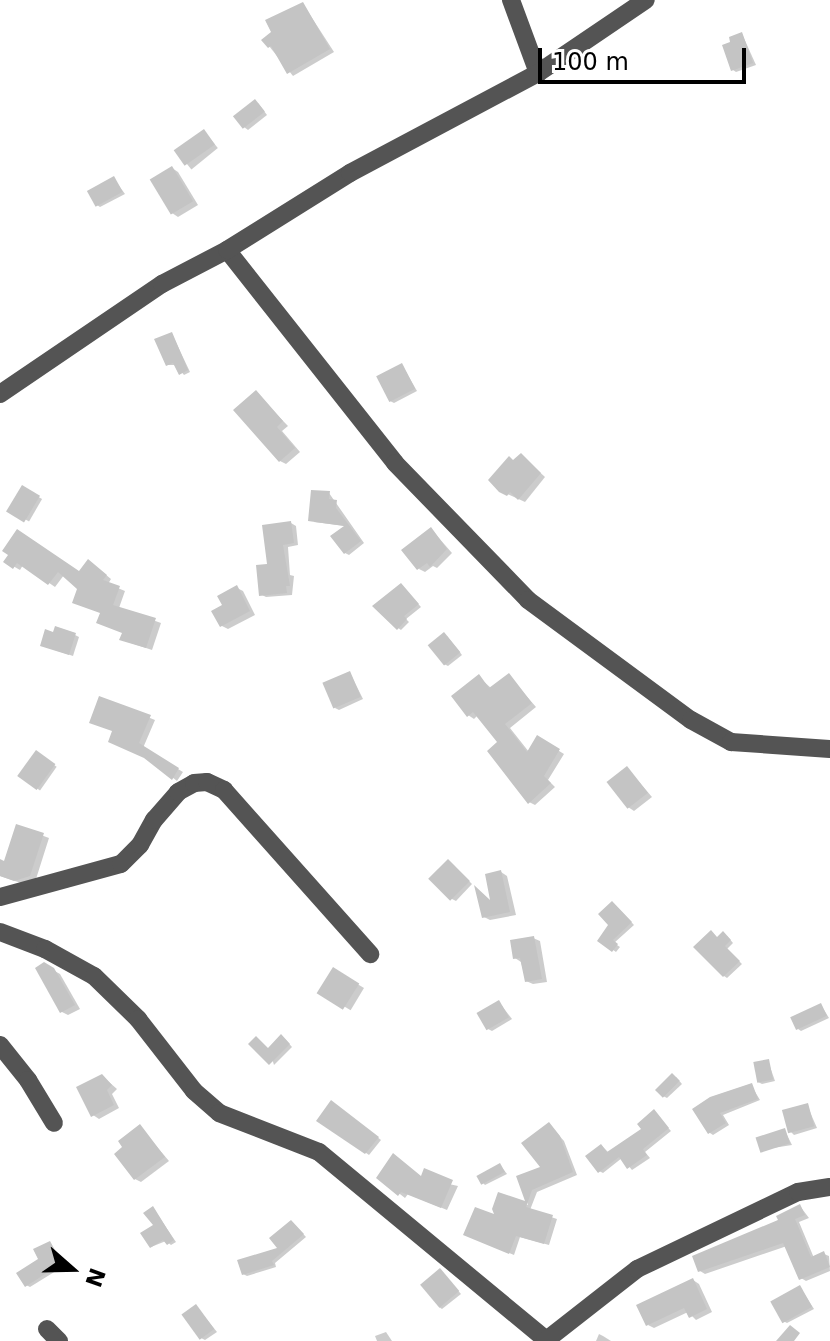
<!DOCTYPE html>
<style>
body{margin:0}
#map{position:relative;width:830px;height:1341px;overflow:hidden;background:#fff;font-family:"DejaVu Sans",sans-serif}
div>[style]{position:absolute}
.shadow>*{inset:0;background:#0003;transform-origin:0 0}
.building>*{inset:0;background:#c4c4c4;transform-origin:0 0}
.minor>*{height:18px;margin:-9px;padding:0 9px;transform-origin:9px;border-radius:9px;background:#545454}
span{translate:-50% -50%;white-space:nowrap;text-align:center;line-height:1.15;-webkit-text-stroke:6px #fff;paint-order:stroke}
.north{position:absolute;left:32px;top:1229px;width:80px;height:80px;-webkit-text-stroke:6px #fff;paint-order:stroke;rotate:110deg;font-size:22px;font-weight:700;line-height:32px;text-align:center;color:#000}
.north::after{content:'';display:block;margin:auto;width:28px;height:36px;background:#000;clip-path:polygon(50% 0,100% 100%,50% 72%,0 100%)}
.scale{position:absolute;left:538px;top:48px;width:208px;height:36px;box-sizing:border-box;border:4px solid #000;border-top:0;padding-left:10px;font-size:24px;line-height:28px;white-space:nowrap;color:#000;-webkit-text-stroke:6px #fff;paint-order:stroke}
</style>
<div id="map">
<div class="shadow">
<div style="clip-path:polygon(303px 4px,334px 52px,293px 76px,269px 46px)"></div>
<div style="clip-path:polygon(742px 34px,756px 65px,736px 72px,733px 70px)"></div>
<div style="clip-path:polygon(258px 103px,267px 115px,248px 130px,244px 127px)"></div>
<div style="left:204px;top:131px;width:22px;height:34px;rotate:51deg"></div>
<div style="clip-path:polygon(172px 168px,178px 172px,198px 205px,178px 217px,172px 213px)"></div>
<div style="clip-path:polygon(114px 179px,125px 194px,100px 207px,97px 205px)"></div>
<div style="clip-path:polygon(172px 334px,190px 372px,184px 375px,176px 365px,167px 365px)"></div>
<div style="clip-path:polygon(402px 365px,417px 391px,394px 403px,390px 401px)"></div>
<div style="clip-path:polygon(256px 393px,288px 426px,282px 431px,300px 452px,286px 464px,280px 461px)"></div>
<div style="clip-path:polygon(521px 455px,545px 477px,525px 502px,501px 491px)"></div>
<div style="left:23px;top:488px;width:22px;height:26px;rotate:30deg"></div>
<div style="clip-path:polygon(329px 493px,364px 543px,349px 555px,345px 553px,346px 526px,314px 522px)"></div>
<div style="clip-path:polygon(291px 523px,296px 526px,298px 545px,288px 547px,290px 575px,294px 576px,292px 595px,266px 597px,260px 594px,269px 566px)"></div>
<div style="clip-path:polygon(431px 529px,452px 553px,437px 568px,433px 566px,425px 572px,419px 569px)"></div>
<div style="clip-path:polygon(11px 555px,79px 573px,94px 565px,111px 579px,108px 584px,125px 591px,119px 608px,161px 623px,152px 650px,128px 642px,124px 633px,64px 575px,55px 587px,23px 565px,20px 570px,6px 562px)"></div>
<div style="clip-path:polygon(401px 585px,421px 607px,406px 619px,409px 622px,401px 630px,398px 628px)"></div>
<div style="clip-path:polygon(237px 588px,243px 591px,255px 615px,228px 629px,222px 626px,225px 606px)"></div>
<div style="clip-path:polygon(75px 635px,79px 637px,73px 656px,46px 647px)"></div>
<div style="clip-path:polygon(447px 636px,462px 655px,448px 666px,444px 664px)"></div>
<div style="clip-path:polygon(350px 673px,363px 699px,339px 710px,335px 708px)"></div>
<div style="clip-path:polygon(509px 676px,536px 707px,510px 728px,529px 752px,538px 738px,564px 754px,548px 780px,555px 787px,535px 805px,529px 802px,500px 742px,478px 715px,474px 719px,468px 715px,479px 677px,492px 689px)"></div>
<div style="clip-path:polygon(101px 698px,155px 720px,143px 748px,183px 772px,177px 781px,114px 731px)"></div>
<div style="left:37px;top:753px;width:24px;height:29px;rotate:35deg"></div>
<div style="clip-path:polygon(627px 768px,652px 797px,634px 811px,628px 807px)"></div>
<div style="clip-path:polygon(17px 826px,49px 838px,36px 879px,21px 883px,0 876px,0 861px,5px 863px)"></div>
<div style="clip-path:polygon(452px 864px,472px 884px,456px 901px,452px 899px)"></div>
<div style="clip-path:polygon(501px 872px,507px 876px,516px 915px,490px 920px,484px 917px,477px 889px,493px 903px)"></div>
<div style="clip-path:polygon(615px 905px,634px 925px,614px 943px,620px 947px,616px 952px,599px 940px,611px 925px)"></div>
<div style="clip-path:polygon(727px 936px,733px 943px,727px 949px,742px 964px,727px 978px,724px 976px,718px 939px)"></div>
<div style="clip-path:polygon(533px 938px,540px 941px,547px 982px,533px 984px,526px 981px,521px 962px,515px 958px)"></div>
<div style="clip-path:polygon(44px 965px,60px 974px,80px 1009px,68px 1015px,62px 1012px)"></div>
<div style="left:334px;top:970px;width:35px;height:26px;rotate:31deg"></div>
<div style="clip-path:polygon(499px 1002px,512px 1019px,492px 1031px,488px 1029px)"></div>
<div style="clip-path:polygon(821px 1005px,829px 1018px,801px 1031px,798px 1029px)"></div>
<div style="clip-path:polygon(285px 1039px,292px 1047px,274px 1065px,269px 1049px)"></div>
<div style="clip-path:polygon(768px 1061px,775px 1081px,762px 1084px,758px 1082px)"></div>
<div style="clip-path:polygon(102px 1076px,117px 1089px,112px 1094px,119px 1108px,99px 1119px,93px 1115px)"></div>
<div style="clip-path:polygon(676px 1077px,682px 1084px,667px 1098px,663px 1096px)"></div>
<div style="clip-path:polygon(751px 1085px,760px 1100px,723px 1115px,729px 1125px,713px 1135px,710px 1133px,695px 1110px)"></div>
<div style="clip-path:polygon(335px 1104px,381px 1140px,369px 1155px,319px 1120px)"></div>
<div style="clip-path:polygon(807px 1105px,817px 1128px,794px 1135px,791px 1132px)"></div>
<div style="clip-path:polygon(654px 1112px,671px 1131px,645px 1152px,650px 1158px,632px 1170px,622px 1158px,603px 1173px,599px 1171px,602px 1146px,609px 1153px,644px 1129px)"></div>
<div style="clip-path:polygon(549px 1124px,564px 1141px,577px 1175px,537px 1192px,530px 1210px,557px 1219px,549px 1245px,520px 1237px,514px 1255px,470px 1237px,498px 1218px,499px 1194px,528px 1205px,519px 1178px,544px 1168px)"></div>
<div style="clip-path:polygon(140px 1127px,169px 1161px,141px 1182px,135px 1179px,125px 1148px)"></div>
<div style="clip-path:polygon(785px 1131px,792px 1145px,761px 1150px)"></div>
<div style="clip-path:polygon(393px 1156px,422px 1178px,458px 1186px,447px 1210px,408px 1194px,405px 1198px,378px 1177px)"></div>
<div style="clip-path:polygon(500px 1165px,507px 1174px,485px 1185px,482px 1182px)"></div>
<div style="clip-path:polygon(800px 1206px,809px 1218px,799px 1222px,814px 1258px,824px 1254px,829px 1256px,830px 1271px,806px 1281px,801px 1278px,787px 1246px,705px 1274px,700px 1271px)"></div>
<div style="clip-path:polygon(153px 1208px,176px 1242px,171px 1245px,166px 1241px,151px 1247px,155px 1226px)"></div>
<div style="clip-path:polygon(292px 1222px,306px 1237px,275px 1263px,276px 1267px,247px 1276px,243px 1274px,281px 1249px)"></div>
<div style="clip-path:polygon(50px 1243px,64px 1266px,30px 1287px,26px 1285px)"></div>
<div style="clip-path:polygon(440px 1270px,461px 1294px,442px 1309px,439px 1307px)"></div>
<div style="clip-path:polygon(693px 1280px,699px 1284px,712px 1312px,696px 1320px,688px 1312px,654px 1328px,648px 1325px)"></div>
<div style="clip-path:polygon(800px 1287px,814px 1309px,787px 1323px,783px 1321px)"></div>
<div style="clip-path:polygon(196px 1306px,217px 1332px,205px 1340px,201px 1338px)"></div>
<div style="clip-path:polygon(386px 1332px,392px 1341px,377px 1341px,375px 1336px)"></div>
<div style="clip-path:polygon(599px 1334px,603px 1336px,611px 1341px,596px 1341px)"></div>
</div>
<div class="building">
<div style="clip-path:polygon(303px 2px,330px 49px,287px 74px,271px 46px,268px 48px,261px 40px,271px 32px,265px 20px)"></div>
<div style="clip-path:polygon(742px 32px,753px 63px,731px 71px,722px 45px,730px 42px,729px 37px)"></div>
<div style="left:255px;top:99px;width:16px;height:28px;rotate:52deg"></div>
<div style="left:204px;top:129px;width:19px;height:37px;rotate:55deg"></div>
<div style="left:172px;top:166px;width:41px;height:26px;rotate:59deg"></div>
<div style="left:114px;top:176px;width:18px;height:31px;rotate:61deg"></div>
<div style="clip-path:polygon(172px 332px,188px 370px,179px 375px,173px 363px,166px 366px,154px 339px)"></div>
<div style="left:402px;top:363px;width:29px;height:29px;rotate:63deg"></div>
<div style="clip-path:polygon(256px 390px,283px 421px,277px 427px,295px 448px,279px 462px,233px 410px)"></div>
<div style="clip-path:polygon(521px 453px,541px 473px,518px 500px,510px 492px,507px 496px,499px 492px,488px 480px,509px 456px,513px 460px)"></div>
<div style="left:22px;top:485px;width:21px;height:31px;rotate:31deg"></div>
<div style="clip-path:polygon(311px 490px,330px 491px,329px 499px,337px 500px,336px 508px,361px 541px,344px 554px,330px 536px,344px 526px,308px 521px)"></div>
<div style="clip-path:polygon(291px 521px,294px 543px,283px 545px,290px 586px,286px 586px,287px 593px,259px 596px,256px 565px,267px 564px,262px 525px)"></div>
<div style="clip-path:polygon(431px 527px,447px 549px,430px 567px,427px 563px,417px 570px,401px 550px)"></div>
<div style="clip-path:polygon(17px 529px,79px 571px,88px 559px,107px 575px,103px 580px,120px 586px,113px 605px,156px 618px,146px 648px,119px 640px,122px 633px,96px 623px,100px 613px,72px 603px,77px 589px,58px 572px,48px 585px,17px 563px,13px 569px,3px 562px,8px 555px,2px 551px)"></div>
<div style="clip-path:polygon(401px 583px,419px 604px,404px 616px,407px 619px,397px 630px,372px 606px)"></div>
<div style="clip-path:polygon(237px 585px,250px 611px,220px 627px,211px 611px,222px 605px,217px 596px)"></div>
<div style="clip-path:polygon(55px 626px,76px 633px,69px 655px,40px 646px,45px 629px,53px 632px)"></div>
<div style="left:444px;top:632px;width:26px;height:21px;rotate:51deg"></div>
<div style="left:350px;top:671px;width:28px;height:30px;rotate:67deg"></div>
<div style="clip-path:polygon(509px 673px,532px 703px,505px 724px,527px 752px,537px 735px,560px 749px,544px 776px,551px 783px,528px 804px,487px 751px,497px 742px,473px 712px,467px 717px,451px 696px,479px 674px,489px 688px)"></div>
<div style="clip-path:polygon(99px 696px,151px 715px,139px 743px,179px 768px,172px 780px,144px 758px,108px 742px,112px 731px,89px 723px)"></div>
<div style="left:36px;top:750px;width:24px;height:32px;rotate:36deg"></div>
<div style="left:627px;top:766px;width:34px;height:26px;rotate:52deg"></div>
<div style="clip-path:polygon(16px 824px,44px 833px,30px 876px,14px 881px,0 876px,0 859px,4px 861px)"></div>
<div style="left:448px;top:859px;width:31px;height:28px;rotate:45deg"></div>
<div style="clip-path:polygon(501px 870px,510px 912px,482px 918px,474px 885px,490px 900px,485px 874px)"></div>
<div style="clip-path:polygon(612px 901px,632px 922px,613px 940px,618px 944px,612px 952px,597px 941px,608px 925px,598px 914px)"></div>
<div style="clip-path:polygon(711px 930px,717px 937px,723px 931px,731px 940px,725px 946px,740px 961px,723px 977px,693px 947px)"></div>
<div style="clip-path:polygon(534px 936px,542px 979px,525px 982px,520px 958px,513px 959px,510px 940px)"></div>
<div style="clip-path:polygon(44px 962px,54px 968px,75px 1005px,60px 1013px,35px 968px)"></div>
<div style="left:333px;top:967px;width:31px;height:31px;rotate:32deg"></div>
<div style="left:499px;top:1000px;width:20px;height:26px;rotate:60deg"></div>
<div style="left:821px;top:1003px;width:14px;height:34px;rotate:65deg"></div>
<div style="clip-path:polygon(281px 1034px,290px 1044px,269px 1065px,248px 1044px,256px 1036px,268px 1048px)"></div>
<div style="left:769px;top:1059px;width:21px;height:16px;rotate:79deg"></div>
<div style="left:672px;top:1073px;width:11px;height:24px;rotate:45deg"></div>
<div style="clip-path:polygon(102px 1074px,112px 1085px,107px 1090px,114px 1105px,91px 1117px,76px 1087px)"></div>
<div style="clip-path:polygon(752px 1083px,758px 1099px,720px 1113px,726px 1123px,708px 1134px,692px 1109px,710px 1097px)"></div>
<div style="clip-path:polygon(331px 1100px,379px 1137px,365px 1154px,316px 1121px)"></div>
<div style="left:808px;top:1103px;width:24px;height:27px;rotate:75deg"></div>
<div style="clip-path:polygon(654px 1109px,669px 1128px,643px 1149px,647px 1155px,627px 1169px,619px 1157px,598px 1173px,585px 1156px,601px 1144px,607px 1152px,641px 1129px,637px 1124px)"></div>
<div style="clip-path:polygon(549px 1122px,560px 1136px,573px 1172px,532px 1190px,526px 1207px,553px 1215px,544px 1244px,516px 1236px,509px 1254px,463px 1235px,475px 1207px,494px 1214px,492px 1209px,498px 1192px,525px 1201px,516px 1176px,540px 1167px,521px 1143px)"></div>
<div style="clip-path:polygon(140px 1124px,165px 1157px,134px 1180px,114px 1154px,122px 1147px,118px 1141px)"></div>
<div style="left:785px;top:1128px;width:16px;height:31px;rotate:72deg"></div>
<div style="clip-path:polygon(393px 1153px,421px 1176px,424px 1168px,453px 1180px,441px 1208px,401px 1192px,398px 1196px,376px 1178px)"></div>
<div style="left:500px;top:1163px;width:10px;height:27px;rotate:61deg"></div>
<div style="clip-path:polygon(800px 1204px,805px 1215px,795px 1219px,811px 1257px,824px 1251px,830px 1267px,799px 1280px,783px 1243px,698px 1272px,692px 1256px,778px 1220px,776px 1216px)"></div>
<div style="clip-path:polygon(153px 1206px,174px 1240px,167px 1245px,163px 1240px,150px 1248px,140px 1233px,153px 1225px,143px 1213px)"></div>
<div style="clip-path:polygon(291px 1220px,304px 1234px,272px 1261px,274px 1265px,242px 1275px,237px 1260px,277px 1248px,269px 1238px)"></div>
<div style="clip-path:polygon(50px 1241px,62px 1263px,25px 1287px,16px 1273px,38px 1259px,33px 1249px)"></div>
<div style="left:440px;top:1268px;width:30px;height:26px;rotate:50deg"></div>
<div style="clip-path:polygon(693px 1278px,707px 1309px,689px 1318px,684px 1308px,646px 1326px,636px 1305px)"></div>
<div style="left:800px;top:1285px;width:25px;height:34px;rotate:61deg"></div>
<div style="left:196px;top:1304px;width:31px;height:18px;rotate:54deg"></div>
<div style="clip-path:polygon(790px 1325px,800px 1333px,794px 1341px,776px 1341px)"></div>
</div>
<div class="minor">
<div style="left:511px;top:0;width:78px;rotate:69.7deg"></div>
<div style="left:227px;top:250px;width:271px;rotate:51.7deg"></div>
<div style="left:395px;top:463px;width:191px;rotate:45.8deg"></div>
<div style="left:528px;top:600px;width:202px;rotate:36.4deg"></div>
<div style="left:691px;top:720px;width:46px;rotate:28.8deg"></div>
<div style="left:731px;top:742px;width:99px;rotate:4deg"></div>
<div style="left:0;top:394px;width:196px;rotate:-34.2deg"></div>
<div style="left:162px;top:284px;width:73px;rotate:-27.6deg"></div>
<div style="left:227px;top:250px;width:145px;rotate:-32deg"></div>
<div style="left:350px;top:173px;width:213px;rotate:-28deg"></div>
<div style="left:538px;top:73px;width:130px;rotate:-34.1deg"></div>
<div style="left:0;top:897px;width:125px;rotate:-15.3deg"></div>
<div style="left:121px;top:864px;width:27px;rotate:-45deg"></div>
<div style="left:140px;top:845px;width:29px;rotate:-61deg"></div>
<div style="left:154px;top:820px;width:37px;rotate:-49deg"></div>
<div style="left:178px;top:792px;width:18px;rotate:-29deg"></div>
<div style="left:194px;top:783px;width:13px;rotate:-4deg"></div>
<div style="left:207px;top:782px;width:19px;rotate:25deg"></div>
<div style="left:224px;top:790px;width:220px;rotate:48.3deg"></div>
<div style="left:0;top:932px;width:48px;rotate:20.7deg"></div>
<div style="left:45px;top:949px;width:56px;rotate:28.9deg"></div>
<div style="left:94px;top:976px;width:62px;rotate:44.3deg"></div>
<div style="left:138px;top:1019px;width:91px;rotate:52.1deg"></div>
<div style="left:194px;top:1091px;width:33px;rotate:41deg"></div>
<div style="left:219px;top:1113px;width:107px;rotate:21.3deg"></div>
<div style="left:319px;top:1152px;width:295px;rotate:39.6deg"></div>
<div style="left:0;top:1045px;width:45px;rotate:51.3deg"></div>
<div style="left:28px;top:1080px;width:50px;rotate:58.8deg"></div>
<div style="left:47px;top:1329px;width:17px;rotate:45deg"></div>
<div style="left:545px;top:1341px;width:117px;rotate:-38deg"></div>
<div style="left:637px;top:1269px;width:178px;rotate:-25.6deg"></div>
<div style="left:798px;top:1192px;width:32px;rotate:-9deg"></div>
</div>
<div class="north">N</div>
<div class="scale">100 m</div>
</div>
